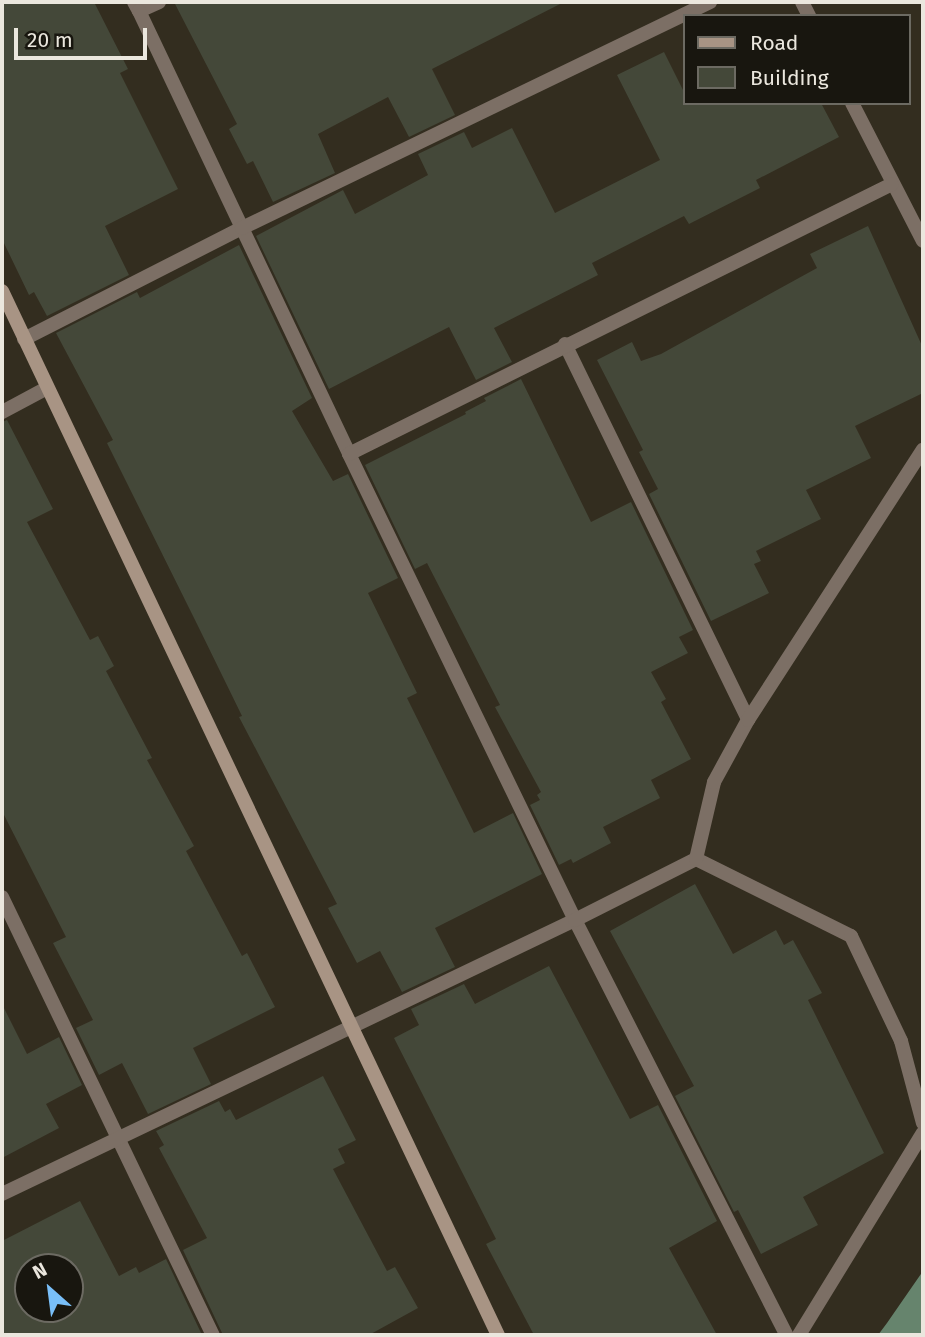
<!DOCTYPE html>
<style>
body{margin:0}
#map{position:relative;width:925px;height:1337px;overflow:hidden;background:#332d1f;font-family:"Fira Sans",sans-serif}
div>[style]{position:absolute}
.water>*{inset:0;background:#66846d}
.building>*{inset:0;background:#444839}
.street>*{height:14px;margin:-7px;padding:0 7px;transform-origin:7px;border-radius:7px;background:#7c6f65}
.secondary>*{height:14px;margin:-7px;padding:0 7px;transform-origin:7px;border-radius:7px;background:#a89484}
span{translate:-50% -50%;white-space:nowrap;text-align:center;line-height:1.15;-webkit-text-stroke:6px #18160f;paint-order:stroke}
.frame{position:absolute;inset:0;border:4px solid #ebe7de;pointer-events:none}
.legend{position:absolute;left:683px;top:14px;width:228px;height:91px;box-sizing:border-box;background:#18160f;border:2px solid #6c6a62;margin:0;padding:9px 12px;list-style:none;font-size:21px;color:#ebe7de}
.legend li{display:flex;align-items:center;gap:14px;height:35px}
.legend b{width:35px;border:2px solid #6c6a62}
.north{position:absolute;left:14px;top:1253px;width:70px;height:70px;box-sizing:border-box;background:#18160f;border:2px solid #6c6a62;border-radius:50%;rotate:332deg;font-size:19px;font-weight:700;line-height:28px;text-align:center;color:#ebe7de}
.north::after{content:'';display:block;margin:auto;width:24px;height:32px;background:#79bff8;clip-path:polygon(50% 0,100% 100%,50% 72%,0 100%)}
.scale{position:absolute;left:14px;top:28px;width:133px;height:32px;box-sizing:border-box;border:4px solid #ebe7de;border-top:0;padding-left:9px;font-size:21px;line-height:24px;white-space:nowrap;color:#ebe7de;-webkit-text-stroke:5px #18160f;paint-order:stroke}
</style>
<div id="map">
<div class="water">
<div style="clip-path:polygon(923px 1271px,923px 1335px,878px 1335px,887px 1323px)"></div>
</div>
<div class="building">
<div style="clip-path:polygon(2px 2px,94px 2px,128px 69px,120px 73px,178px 189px,105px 226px,129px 275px,47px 316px,34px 292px,29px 295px,2px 239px)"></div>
<div style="clip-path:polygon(174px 2px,564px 2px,432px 69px,455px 115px,409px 137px,388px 97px,318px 134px,335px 173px,273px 202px,253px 161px,247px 164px,229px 129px,237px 124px)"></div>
<div style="clip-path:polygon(664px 52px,685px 94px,685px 103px,821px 103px,839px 137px,756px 180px,760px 188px,689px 224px,684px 216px,592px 263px,598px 275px,494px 328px,512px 362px,476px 380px,449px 327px,329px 389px,256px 236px,343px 190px,355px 214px,428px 175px,418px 154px,464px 132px,472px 148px,512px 128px,555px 213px,660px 160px,617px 75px)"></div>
<div style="clip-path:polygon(868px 226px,923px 348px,923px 393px,855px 426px,871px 458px,806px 490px,821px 519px,756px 551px,761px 561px,754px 564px,769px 593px,711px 621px,649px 494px,658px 489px,639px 452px,643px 450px,597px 360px,632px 342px,641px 361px,661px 354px,817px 268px,810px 254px)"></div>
<div style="clip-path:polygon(239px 245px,312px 398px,292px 411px,333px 481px,348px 474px,398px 578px,368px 593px,417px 693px,407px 698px,474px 833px,513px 813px,542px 874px,435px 928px,455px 967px,402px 992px,380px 951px,357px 963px,328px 908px,337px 904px,239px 717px,242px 716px,197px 624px,107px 443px,113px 440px,56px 333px,137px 292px,140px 298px)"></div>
<div style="clip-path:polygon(521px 379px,591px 522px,631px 502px,693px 630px,679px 637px,688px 653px,651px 672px,666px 699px,661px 702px,691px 759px,651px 780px,660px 798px,603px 827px,611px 843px,573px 863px,571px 859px,559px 865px,530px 805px,540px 800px,537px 795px,541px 792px,495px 707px,500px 705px,427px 563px,415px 569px,365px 465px,466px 414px,465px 412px,486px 401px,484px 398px)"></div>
<div style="clip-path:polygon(7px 420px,53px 509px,27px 522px,90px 640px,98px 636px,114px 666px,106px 671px,152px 758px,147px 760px,194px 846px,186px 851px,242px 956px,247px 953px,275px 1007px,193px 1048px,211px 1084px,148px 1114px,122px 1063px,99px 1075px,76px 1028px,93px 1020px,53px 943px,66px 937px,2px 811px,2px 422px)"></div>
<div style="clip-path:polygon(695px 884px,733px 954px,776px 930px,784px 945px,793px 940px,822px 993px,808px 1000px,884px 1153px,803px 1197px,818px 1225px,761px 1254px,738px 1210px,734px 1212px,675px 1096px,694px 1086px,610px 931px)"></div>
<div style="clip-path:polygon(549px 966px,630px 1119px,658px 1105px,717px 1221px,669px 1248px,717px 1335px,534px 1335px,486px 1244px,496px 1239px,394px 1038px,419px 1025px,411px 1009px,464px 984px,475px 1004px)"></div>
<div style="clip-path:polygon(2px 1004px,27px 1054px,59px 1037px,82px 1085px,46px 1104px,59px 1128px,2px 1158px)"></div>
<div style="clip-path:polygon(323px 1076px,356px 1140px,338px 1149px,345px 1163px,333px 1169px,387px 1271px,395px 1267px,418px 1308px,369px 1335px,223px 1335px,183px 1250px,207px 1238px,159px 1148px,164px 1145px,156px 1131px,219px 1101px,225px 1112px,230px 1109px,236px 1120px)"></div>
<div style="clip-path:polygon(evenodd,80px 1201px,119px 1276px,136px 1267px,139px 1273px,166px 1259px,202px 1335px,2px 1335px,2px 1241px,80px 1201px,28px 1267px,70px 1267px,70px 1309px,28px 1309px,28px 1267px)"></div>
</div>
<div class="street">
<div style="left:134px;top:2px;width:10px;rotate:61deg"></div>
<div style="left:139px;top:11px;width:22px;rotate:-24deg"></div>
<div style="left:802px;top:2px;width:16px;rotate:63deg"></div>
<div style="left:139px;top:11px;width:490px;rotate:64.6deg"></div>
<div style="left:349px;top:454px;width:518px;rotate:64.13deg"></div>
<div style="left:575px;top:920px;width:466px;rotate:63deg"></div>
<div style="left:852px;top:103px;width:155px;rotate:62.8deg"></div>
<div style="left:24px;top:339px;width:245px;rotate:-27deg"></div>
<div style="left:242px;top:228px;width:520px;rotate:-25.78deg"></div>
<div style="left:565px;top:344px;width:418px;rotate:64deg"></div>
<div style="left:2px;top:412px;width:51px;rotate:-28.1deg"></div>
<div style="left:349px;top:454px;width:606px;rotate:-26.44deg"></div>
<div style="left:696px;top:859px;width:173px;rotate:26.4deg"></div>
<div style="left:851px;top:936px;width:116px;rotate:64.5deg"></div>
<div style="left:901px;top:1041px;width:85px;rotate:75deg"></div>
<div style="left:2px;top:897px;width:486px;rotate:64.3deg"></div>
<div style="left:2px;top:1194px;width:635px;rotate:-25.56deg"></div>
<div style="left:575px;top:920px;width:136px;rotate:-26.8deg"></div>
<div style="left:696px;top:859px;width:79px;rotate:-76.8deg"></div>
<div style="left:714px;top:782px;width:71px;rotate:-61.3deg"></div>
<div style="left:748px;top:720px;width:322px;rotate:-57.1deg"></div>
<div style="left:799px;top:1335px;width:237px;rotate:-58.5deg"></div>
</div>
<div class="secondary">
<div style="left:2px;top:291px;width:1156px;rotate:64.59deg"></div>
</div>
<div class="frame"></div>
<ul class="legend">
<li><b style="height:9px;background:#a89484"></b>Road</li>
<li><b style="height:19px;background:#444839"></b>Building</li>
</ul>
<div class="north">N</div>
<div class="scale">20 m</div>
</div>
